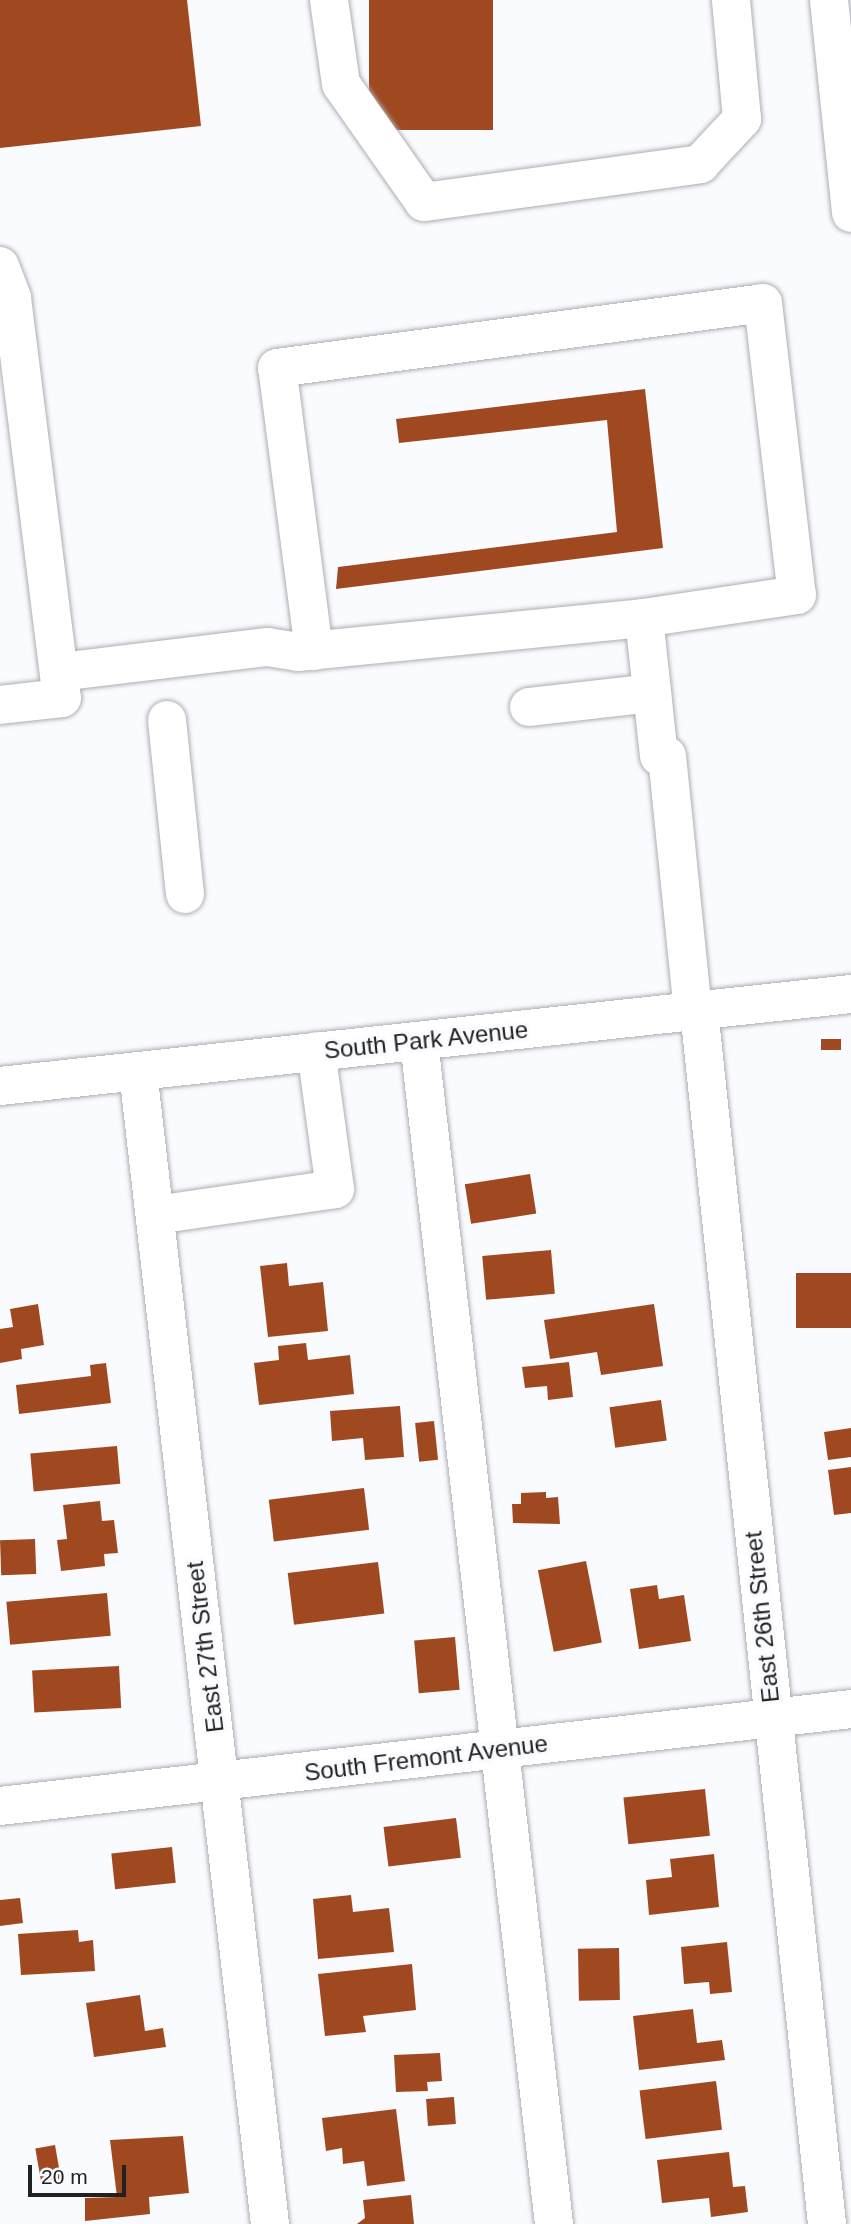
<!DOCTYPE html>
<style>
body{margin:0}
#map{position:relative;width:851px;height:2224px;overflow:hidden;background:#fafbfe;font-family:Arial,sans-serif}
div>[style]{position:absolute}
.building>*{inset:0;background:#a04920;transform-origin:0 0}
.roads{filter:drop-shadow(0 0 2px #acaeb3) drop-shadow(0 0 2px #acaeb3)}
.minor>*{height:38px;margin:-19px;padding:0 19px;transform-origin:19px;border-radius:19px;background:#fff}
.major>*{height:38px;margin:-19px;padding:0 19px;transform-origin:19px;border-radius:19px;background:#fff}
span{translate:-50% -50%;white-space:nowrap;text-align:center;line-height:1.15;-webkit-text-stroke:7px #fafbfe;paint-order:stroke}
.street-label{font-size:24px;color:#212123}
.scale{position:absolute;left:28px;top:2165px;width:98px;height:32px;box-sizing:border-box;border:4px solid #212123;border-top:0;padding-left:9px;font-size:21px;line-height:24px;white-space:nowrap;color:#212123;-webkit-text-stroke:5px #fafbfe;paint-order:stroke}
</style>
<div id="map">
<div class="building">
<div style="clip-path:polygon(0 0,187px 0,201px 126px,0 148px)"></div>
<div style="left:369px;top:0;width:124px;height:130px"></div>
<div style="clip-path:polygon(645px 389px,663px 548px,336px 589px,338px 567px,617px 532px,607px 420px,399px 443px,396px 419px)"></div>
<div style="left:821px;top:1039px;width:20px;height:11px"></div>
<div style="left:530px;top:1174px;width:40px;height:66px;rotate:81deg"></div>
<div style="left:551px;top:1250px;width:44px;height:69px;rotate:85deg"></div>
<div style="clip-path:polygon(287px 1263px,289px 1286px,323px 1282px,328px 1331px,268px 1337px,260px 1266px)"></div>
<div style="left:851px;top:1273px;width:55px;height:55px;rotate:90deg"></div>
<div style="clip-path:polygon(38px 1304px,44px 1345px,21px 1349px,22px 1359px,0 1363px,0 1329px,13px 1327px,10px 1309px)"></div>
<div style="clip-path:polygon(654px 1304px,663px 1366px,601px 1375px,597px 1352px,550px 1359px,544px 1320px)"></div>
<div style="clip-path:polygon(306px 1343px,308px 1360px,350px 1355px,354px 1394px,259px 1405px,254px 1363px,279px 1360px,278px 1346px)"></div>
<div style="clip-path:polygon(569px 1362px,573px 1397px,548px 1400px,547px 1386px,525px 1388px,522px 1367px)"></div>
<div style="clip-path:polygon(106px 1363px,111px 1403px,19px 1414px,16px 1385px,91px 1376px,90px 1365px)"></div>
<div style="left:661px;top:1400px;width:41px;height:52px;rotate:82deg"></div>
<div style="clip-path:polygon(400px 1406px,404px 1457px,365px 1460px,363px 1438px,332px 1441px,330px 1411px)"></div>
<div style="left:434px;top:1421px;width:39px;height:19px;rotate:84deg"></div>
<div style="clip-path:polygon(851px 1428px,851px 1457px,828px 1460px,824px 1432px)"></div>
<div style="left:117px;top:1446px;width:38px;height:87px;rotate:85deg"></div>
<div style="clip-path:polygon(851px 1467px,851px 1513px,834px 1515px,828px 1470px)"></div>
<div style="left:364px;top:1488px;width:42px;height:96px;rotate:83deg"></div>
<div style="clip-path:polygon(546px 1492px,546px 1498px,558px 1497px,560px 1524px,513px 1523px,512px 1504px,521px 1504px,521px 1493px)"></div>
<div style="clip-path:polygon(100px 1501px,102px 1521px,114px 1520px,118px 1553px,104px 1554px,105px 1566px,61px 1571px,57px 1540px,67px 1539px,63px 1505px)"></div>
<div style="left:35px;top:1539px;width:35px;height:35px;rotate:88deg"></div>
<div style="left:586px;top:1561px;width:83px;height:49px;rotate:79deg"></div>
<div style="left:378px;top:1562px;width:52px;height:91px;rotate:83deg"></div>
<div style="clip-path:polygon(657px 1585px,659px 1599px,684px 1595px,691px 1641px,639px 1649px,630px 1589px)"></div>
<div style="left:107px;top:1593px;width:43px;height:101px;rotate:85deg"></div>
<div style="left:455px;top:1637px;width:53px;height:41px;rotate:85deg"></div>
<div style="left:119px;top:1666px;width:42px;height:87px;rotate:87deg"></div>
<div style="left:705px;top:1789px;width:47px;height:82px;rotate:84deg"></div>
<div style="left:456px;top:1818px;width:40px;height:73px;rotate:83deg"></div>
<div style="left:172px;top:1847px;width:36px;height:61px;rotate:84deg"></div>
<div style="clip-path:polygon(714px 1854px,719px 1907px,649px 1915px,646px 1880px,672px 1877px,670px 1859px)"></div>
<div style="clip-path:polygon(351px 1895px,353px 1912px,389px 1908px,394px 1952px,318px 1959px,313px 1899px)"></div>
<div style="clip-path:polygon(20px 1898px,23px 1923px,0 1926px,0 1900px)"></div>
<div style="clip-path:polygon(78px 1930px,79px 1942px,93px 1940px,95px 1971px,21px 1975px,18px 1934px)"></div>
<div style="clip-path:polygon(727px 1942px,732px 1992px,710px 1994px,709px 1982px,684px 1984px,681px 1947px)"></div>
<div style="left:619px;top:1948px;width:52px;height:41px;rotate:89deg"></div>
<div style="clip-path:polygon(412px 1964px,416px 2010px,363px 2016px,366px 2032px,325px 2036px,318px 1974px)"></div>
<div style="clip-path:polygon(140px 1995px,145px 2031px,163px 2028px,166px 2047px,94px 2057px,86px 2003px)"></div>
<div style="clip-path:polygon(693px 2009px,697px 2043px,722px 2040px,725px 2060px,639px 2070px,633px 2016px)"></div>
<div style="clip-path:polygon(440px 2053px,442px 2081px,427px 2082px,428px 2091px,396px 2092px,394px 2055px)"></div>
<div style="left:716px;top:2081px;width:49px;height:77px;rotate:83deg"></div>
<div style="left:454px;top:2097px;width:27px;height:28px;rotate:86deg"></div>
<div style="clip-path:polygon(396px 2109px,405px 2181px,367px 2186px,364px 2161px,343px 2164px,342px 2148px,326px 2151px,322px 2118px)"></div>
<div style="clip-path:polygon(183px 2136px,189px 2193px,149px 2197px,150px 2214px,85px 2221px,85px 2198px,117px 2197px,110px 2140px)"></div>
<div style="left:55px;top:2145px;width:34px;height:20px;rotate:80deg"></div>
<div style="clip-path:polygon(729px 2152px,733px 2187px,745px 2186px,748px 2212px,711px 2217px,709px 2198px,662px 2203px,657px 2160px)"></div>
<div style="clip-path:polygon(411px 2195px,414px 2224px,357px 2224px,365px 2218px,363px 2200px)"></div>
</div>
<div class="roads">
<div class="minor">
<div style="left:329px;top:0;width:85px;rotate:81.9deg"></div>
<div style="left:341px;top:84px;width:144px;rotate:54.9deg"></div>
<div style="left:424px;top:202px;width:279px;rotate:-7.8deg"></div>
<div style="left:700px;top:164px;width:62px;rotate:-47deg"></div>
<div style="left:742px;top:119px;width:120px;rotate:-95.3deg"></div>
<div style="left:829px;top:0;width:214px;rotate:84.1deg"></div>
<div style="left:0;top:266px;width:34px;rotate:69deg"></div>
<div style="left:12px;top:298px;width:403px;rotate:82.9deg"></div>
<div style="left:62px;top:698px;width:62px;rotate:173.6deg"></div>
<div style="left:314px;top:651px;width:285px;rotate:-97.4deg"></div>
<div style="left:277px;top:368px;width:490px;rotate:-7.6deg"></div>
<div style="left:763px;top:303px;width:294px;rotate:83.4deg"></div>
<div style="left:797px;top:595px;width:155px;rotate:171.5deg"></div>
<div style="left:60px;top:672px;width:209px;rotate:-6.9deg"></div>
<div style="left:267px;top:647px;width:31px;rotate:9deg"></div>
<div style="left:298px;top:652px;width:348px;rotate:-5.6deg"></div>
<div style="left:644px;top:618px;width:139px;rotate:83.8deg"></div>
<div style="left:529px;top:707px;width:124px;rotate:-6.5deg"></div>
<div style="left:167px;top:720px;width:175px;rotate:84.1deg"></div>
<div style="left:667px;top:756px;width:256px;rotate:84.2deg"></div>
<div style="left:699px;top:1010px;width:1221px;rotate:83.98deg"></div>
<div style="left:419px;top:1041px;width:1191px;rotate:83.49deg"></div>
<div style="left:138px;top:1071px;width:1161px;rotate:83.47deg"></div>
<div style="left:155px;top:1215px;width:182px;rotate:-8.2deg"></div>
<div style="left:335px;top:1189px;width:139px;rotate:-97.8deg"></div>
<div style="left:0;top:1806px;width:857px;rotate:-6.5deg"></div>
</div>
<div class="major">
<div style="left:0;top:1086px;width:856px;rotate:-6.17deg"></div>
</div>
</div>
<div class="street-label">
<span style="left:426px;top:1040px;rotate:-6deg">South Park Avenue</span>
<span style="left:762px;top:1617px;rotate:-96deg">East 26th Street</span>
<span style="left:205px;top:1647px;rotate:-97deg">East 27th Street</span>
<span style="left:426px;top:1758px;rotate:-7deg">South Fremont Avenue</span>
</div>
<div class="scale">20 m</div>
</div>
